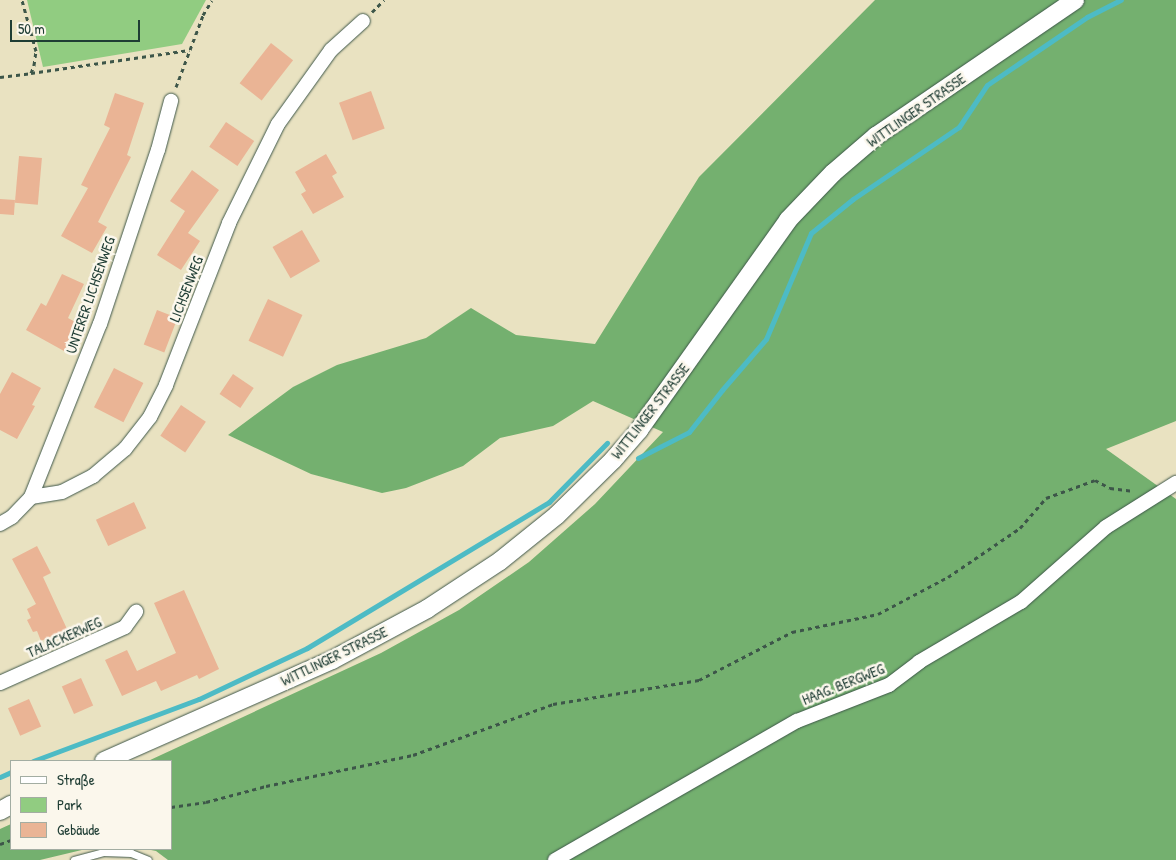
<!DOCTYPE html>
<meta charset="utf-8">
<style>
body{margin:0}
#map{position:relative;width:1176px;height:860px;overflow:hidden;background:#e9e2c1;font-family:"Patrick Hand",sans-serif}
div>[style]{position:absolute}
.green>*{inset:0;background:#91cc81}
.forest>*{inset:0;background:#74b06f}
.stream>*{height:5px;margin:-2.5px;padding:0 2.5px;transform-origin:2.5px;border-radius:2.5px;background:#4dbbc5}
.building>*{inset:0;background:#eab495;transform-origin:0 0}
.path>*{height:3px;margin-top:-1.5px;transform-origin:0;background:repeating-linear-gradient(90deg,#3d5649 0 4px,transparent 0 8px)}
.roads{filter:drop-shadow(0 0 1px #3d5649) drop-shadow(0 0 1px #3d5649)}
.service>*{height:7px;margin:-3.5px;padding:0 3.5px;transform-origin:3.5px;border-radius:3.5px;background:#fff}
.minor>*{height:14px;margin:-7px;padding:0 7px;transform-origin:7px;border-radius:7px;background:#fff}
.tertiary>*{height:18px;margin:-9px;padding:0 9px;transform-origin:9px;border-radius:9px;background:#fff}
span{translate:-50% -50%;white-space:nowrap;text-align:center;line-height:1.15;-webkit-text-stroke:5px #fbf7ec;paint-order:stroke}
.street-label{font-size:15px;color:#1f3d34}
.legend{position:absolute;left:10px;top:760px;width:162px;height:90px;box-sizing:border-box;background:#fbf7ec;border:1px solid #a3ada2;margin:0;padding:6px 9px;list-style:none;font-size:15px;color:#1f3d34}
.legend li{display:flex;align-items:center;gap:10px;height:25px}
.legend b{width:25px;border:1px solid #a3ada2}
.scale{position:absolute;left:10px;top:20px;width:130px;height:22px;box-sizing:border-box;border:2px solid #1f3d34;border-top:0;padding-left:6px;font-size:15px;line-height:18px;white-space:nowrap;color:#1f3d34;-webkit-text-stroke:4px #fbf7ec;paint-order:stroke}
</style>
<div id="map">
<div class="green">
<div style="clip-path:polygon(27px 0,206px 0,182px 44px,43px 67px)"></div>
</div>
<div class="forest">
<div style="clip-path:polygon(875px 0,1176px 0,1176px 421px,1106px 449px,1176px 499px,1176px 860px,168px 860px,156px 851px,146px 849px,171px 849px,171px 761px,148px 761px,381px 653px,459px 610px,529px 562px,595px 504px,663px 432px,593px 401px,553px 426px,500px 438px,463px 466px,406px 488px,382px 493px,311px 474px,228px 435px,293px 387px,337px 365px,426px 338px,471px 308px,516px 335px,595px 344px,699px 177px)"></div>
<div style="clip-path:polygon(11px 824px,11px 849px,86px 849px,40px 860px,0 860px,0 829px)"></div>
</div>
<div class="stream">
<div style="left:638px;top:458px;width:57px;rotate:-27deg"></div>
<div style="left:689px;top:432px;width:53px;rotate:-51.8deg"></div>
<div style="left:722px;top:390px;width:67px;rotate:-49.2deg"></div>
<div style="left:766px;top:339px;width:115px;rotate:-67deg"></div>
<div style="left:811px;top:233px;width:54px;rotate:-39deg"></div>
<div style="left:853px;top:199px;width:128px;rotate:-34.2deg"></div>
<div style="left:959px;top:127px;width:50px;rotate:-56.3deg"></div>
<div style="left:987px;top:85px;width:121px;rotate:-34.2deg"></div>
<div style="left:1087px;top:17px;width:38px;rotate:-27deg"></div>
<div style="left:33px;top:761px;width:177px;rotate:-20.5deg"></div>
<div style="left:199px;top:699px;width:119px;rotate:-25.3deg"></div>
<div style="left:307px;top:648px;width:283px;rotate:-31.1deg"></div>
<div style="left:549px;top:502px;width:83px;rotate:-45.5deg"></div>
<div style="left:0;top:777px;width:12px;rotate:-24deg"></div>
</div>
<div class="building">
<div style="left:271px;top:43px;width:28px;height:51px;rotate:38deg"></div>
<div style="left:371px;top:91px;width:40px;height:34px;rotate:70deg"></div>
<div style="clip-path:polygon(115px 93px,144px 103px,127px 155px,131px 157px,98px 222px,107px 227px,92px 253px,61px 236px,88px 188px,81px 185px,110px 128px,104px 125px)"></div>
<div style="left:226px;top:122px;width:34px;height:30px;rotate:34deg"></div>
<div style="clip-path:polygon(326px 154px,337px 173px,332px 176px,344px 197px,313px 214px,301px 194px,306px 191px,295px 172px)"></div>
<div style="left:19px;top:156px;width:23px;height:47px;rotate:5deg"></div>
<div style="clip-path:polygon(192px 170px,219px 190px,188px 233px,200px 241px,181px 270px,157px 255px,185px 211px,170px 201px)"></div>
<div style="left:0;top:199px;width:15px;height:15px;rotate:4deg"></div>
<div style="left:302px;top:230px;width:36px;height:34px;rotate:60deg"></div>
<div style="clip-path:polygon(62px 274px,84px 284px,68px 318px,79px 324px,64px 351px,26px 330px,41px 303px,46px 306px)"></div>
<div style="left:268px;top:299px;width:38px;height:46px;rotate:25deg"></div>
<div style="left:157px;top:310px;width:22px;height:37px;rotate:21deg"></div>
<div style="left:114px;top:368px;width:33px;height:44px;rotate:27deg"></div>
<div style="clip-path:polygon(12px 372px,41px 388px,32px 405px,35px 406px,17px 439px,0 430px,0 394px)"></div>
<div style="left:233px;top:374px;width:25px;height:24px;rotate:34deg"></div>
<div style="left:181px;top:405px;width:30px;height:37px;rotate:34deg"></div>
<div style="left:134px;top:502px;width:29px;height:42px;rotate:65deg"></div>
<div style="clip-path:polygon(37px 546px,51px 573px,43px 577px,67px 629px,41px 641px,37px 631px,33px 632px,27px 620px,31px 618px,27px 609px,36px 604px,12px 559px)"></div>
<div style="clip-path:polygon(184px 590px,219px 669px,199px 679px,197px 675px,161px 691px,156px 681px,122px 696px,105px 660px,127px 650px,137px 671px,176px 653px,154px 603px)"></div>
<div style="left:81px;top:678px;width:30px;height:21px;rotate:66deg"></div>
<div style="left:29px;top:699px;width:30px;height:23px;rotate:66deg"></div>
</div>
<div class="path">
<div style="left:372px;top:12px;width:17px;rotate:-45deg"></div>
<div style="left:31px;top:73px;width:160px;rotate:-8.3deg"></div>
<div style="left:0;top:77px;width:31px;rotate:-7deg"></div>
<div style="left:31px;top:73px;width:9px;rotate:-69deg"></div>
<div style="left:34px;top:65px;width:14px;rotate:-82deg"></div>
<div style="left:36px;top:51px;width:53px;rotate:-105.4deg"></div>
<div style="left:176px;top:87px;width:77px;rotate:-69.4deg"></div>
<div style="left:203px;top:15px;width:17px;rotate:-59deg"></div>
<div style="left:171px;top:807px;width:35px;rotate:-8deg"></div>
<div style="left:206px;top:802px;width:62px;rotate:-14.9deg"></div>
<div style="left:266px;top:786px;width:150px;rotate:-11.9deg"></div>
<div style="left:413px;top:755px;width:149px;rotate:-20deg"></div>
<div style="left:553px;top:704px;width:148px;rotate:-9.3deg"></div>
<div style="left:699px;top:680px;width:105px;rotate:-27.3deg"></div>
<div style="left:792px;top:632px;width:88px;rotate:-11.8deg"></div>
<div style="left:878px;top:614px;width:79px;rotate:-27.9deg"></div>
<div style="left:948px;top:577px;width:87px;rotate:-34.2deg"></div>
<div style="left:1020px;top:528px;width:40px;rotate:-49deg"></div>
<div style="left:1046px;top:498px;width:52px;rotate:-20.2deg"></div>
<div style="left:1095px;top:480px;width:17px;rotate:28deg"></div>
<div style="left:1110px;top:488px;width:24px;rotate:7deg"></div>
<div style="left:0;top:844px;width:12px;rotate:-20deg"></div>
</div>
<div class="roads">
<div class="service">
<div style="left:74px;top:860px;width:30px;rotate:-15deg"></div>
<div style="left:103px;top:852px;width:28px;rotate:2deg"></div>
<div style="left:131px;top:853px;width:18px;rotate:22deg"></div>
</div>
<div class="minor">
<div style="left:31px;top:497px;width:186px;rotate:-68.3deg"></div>
<div style="left:100px;top:324px;width:183px;rotate:-71.6deg"></div>
<div style="left:158px;top:150px;width:51px;rotate:-75.1deg"></div>
<div style="left:0;top:524px;width:14px;rotate:-30deg"></div>
<div style="left:12px;top:517px;width:28px;rotate:-46deg"></div>
<div style="left:31px;top:497px;width:31px;rotate:-9deg"></div>
<div style="left:62px;top:492px;width:35px;rotate:-27deg"></div>
<div style="left:93px;top:476px;width:42px;rotate:-40.2deg"></div>
<div style="left:125px;top:449px;width:41px;rotate:-52deg"></div>
<div style="left:150px;top:417px;width:36px;rotate:-63deg"></div>
<div style="left:166px;top:385px;width:174px;rotate:-68.7deg"></div>
<div style="left:229px;top:223px;width:110px;rotate:-63.7deg"></div>
<div style="left:278px;top:124px;width:91px;rotate:-54.4deg"></div>
<div style="left:331px;top:50px;width:43px;rotate:-42.2deg"></div>
<div style="left:0;top:683px;width:137px;rotate:-24.1deg"></div>
<div style="left:125px;top:627px;width:19px;rotate:-54deg"></div>
<div style="left:555px;top:860px;width:279px;rotate:-29.9deg"></div>
<div style="left:797px;top:721px;width:99px;rotate:-21.4deg"></div>
<div style="left:889px;top:685px;width:38px;rotate:-37deg"></div>
<div style="left:919px;top:662px;width:118px;rotate:-30.5deg"></div>
<div style="left:1021px;top:602px;width:113px;rotate:-41.4deg"></div>
<div style="left:1106px;top:527px;width:83px;rotate:-32.2deg"></div>
</div>
<div class="tertiary">
<div style="left:104px;top:761px;width:249px;rotate:-23.9deg"></div>
<div style="left:332px;top:660px;width:108px;rotate:-28.2deg"></div>
<div style="left:427px;top:609px;width:87px;rotate:-33.3deg"></div>
<div style="left:500px;top:561px;width:73px;rotate:-38.9deg"></div>
<div style="left:557px;top:515px;width:78px;rotate:-44.5deg"></div>
<div style="left:613px;top:460px;width:40px;rotate:-49deg"></div>
<div style="left:639px;top:430px;width:257px;rotate:-54.6deg"></div>
<div style="left:788px;top:220px;width:65px;rotate:-46.2deg"></div>
<div style="left:833px;top:173px;width:57px;rotate:-40.7deg"></div>
<div style="left:876px;top:136px;width:241px;rotate:-34.3deg"></div>
<div style="left:0;top:811px;width:13px;rotate:-29deg"></div>
</div>
</div>
<div class="street-label">
<span style="left:916px;top:110px;rotate:-35deg">WITTLINGER STRASSE</span>
<span style="left:186px;top:289px;rotate:-69deg">LICHSENWEG</span>
<span style="left:90px;top:295px;rotate:-71deg">UNTERER LICHSENWEG</span>
<span style="left:650px;top:411px;rotate:-52deg">WITTLINGER STRASSE</span>
<span style="left:64px;top:637px;rotate:-24deg">TALACKERWEG</span>
<span style="left:334px;top:656px;rotate:-26deg">WITTLINGER STRASSE</span>
<span style="left:843px;top:684px;rotate:-22deg">HAAG. BERGWEG</span>
</div>
<ul class="legend">
<li><b style="height:6px;background:#fff"></b>Straße</li>
<li><b style="height:14px;background:#91cc81"></b>Park</li>
<li><b style="height:14px;background:#eab495"></b>Gebäude</li>
</ul>
<div class="scale">50 m</div>
</div>
